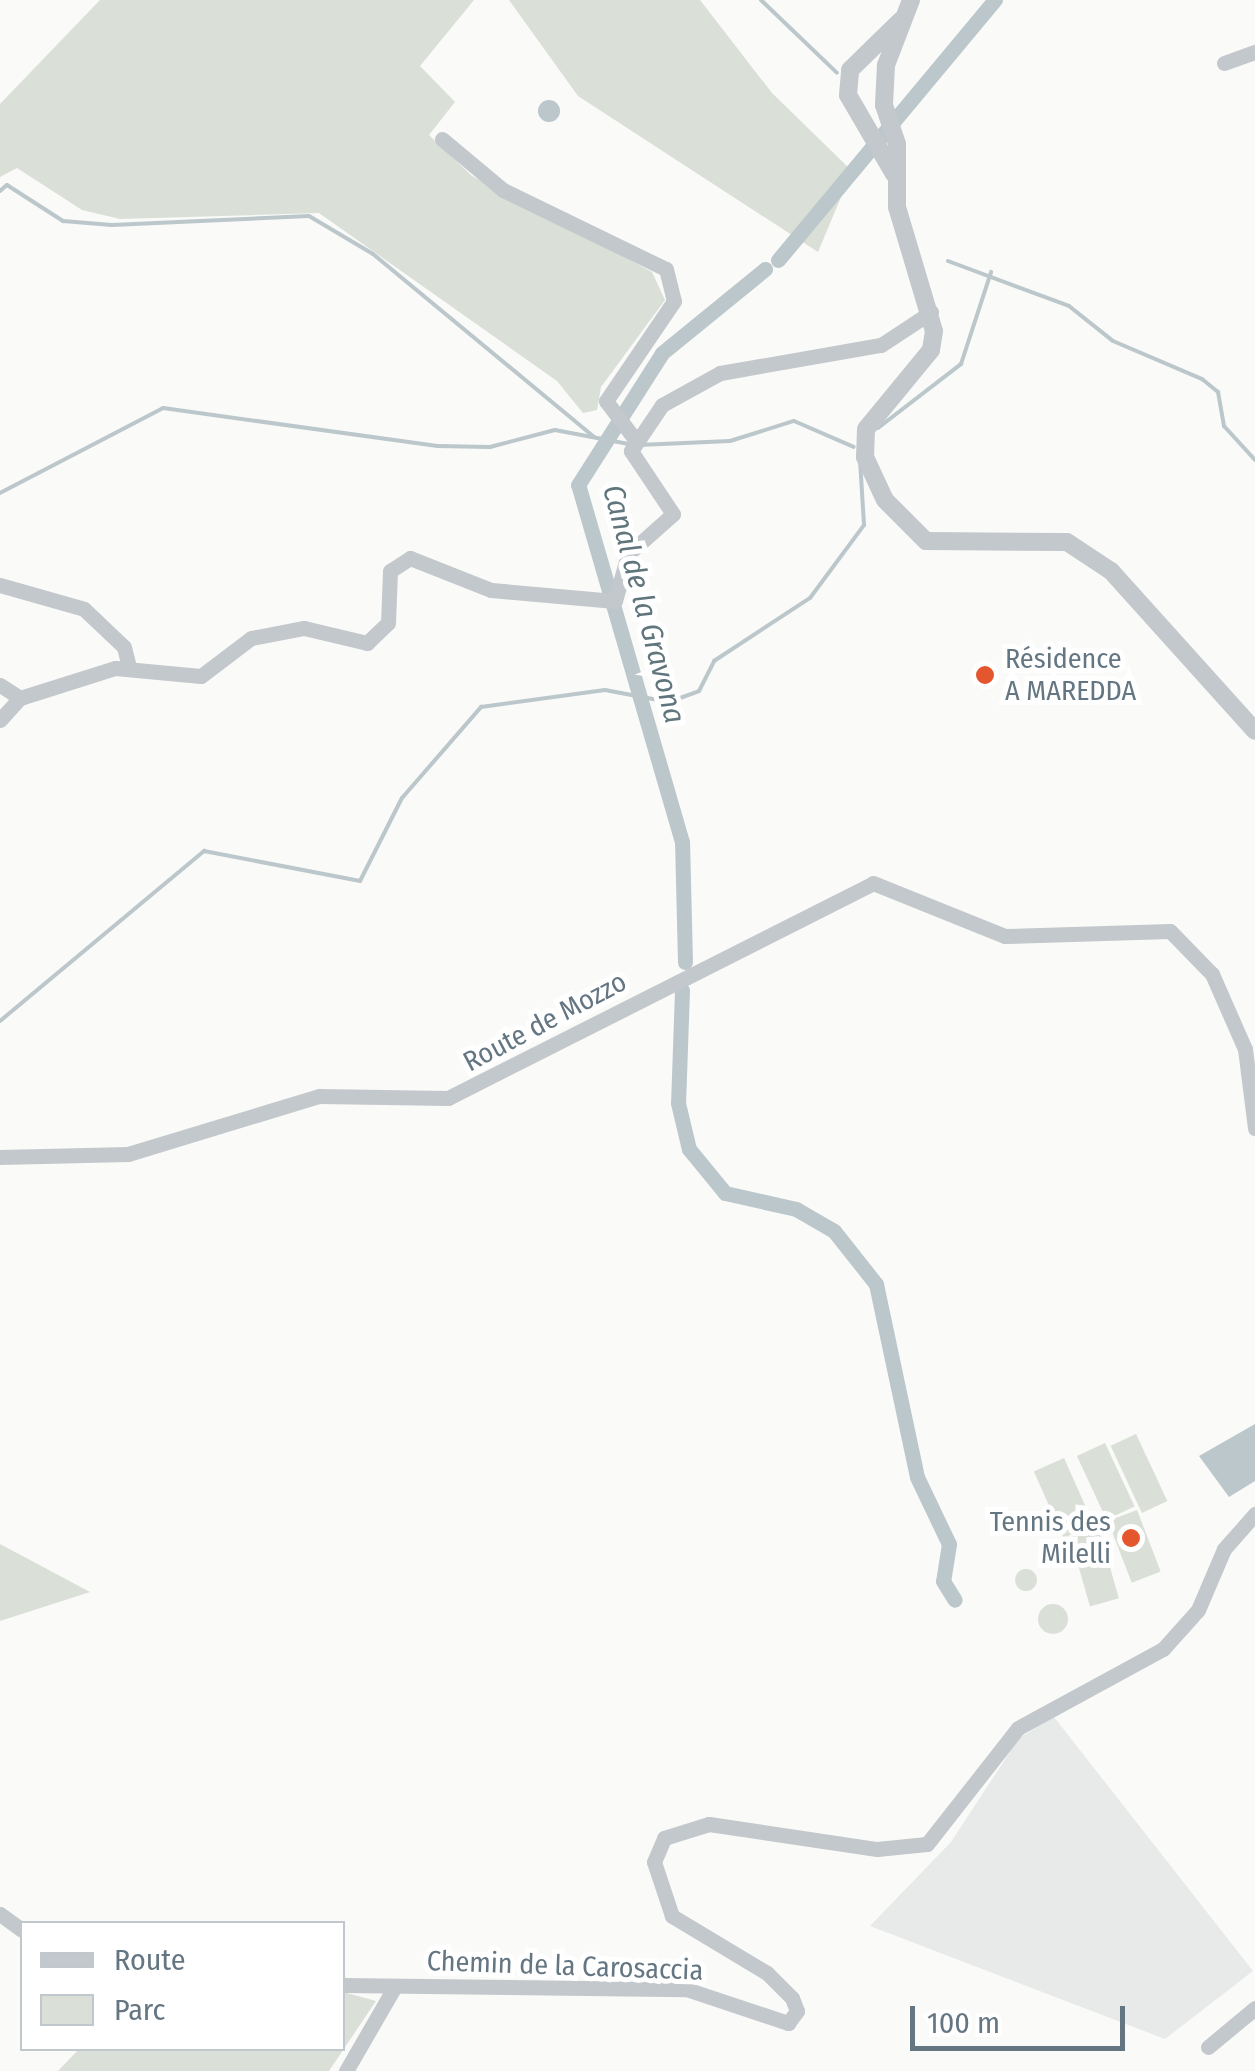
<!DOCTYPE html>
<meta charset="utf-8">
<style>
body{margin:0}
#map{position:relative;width:1255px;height:2071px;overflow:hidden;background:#fafaf8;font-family:"Fira Sans Condensed",sans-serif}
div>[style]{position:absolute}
.built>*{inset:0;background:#e8e9e9}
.green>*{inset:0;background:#dadfd7;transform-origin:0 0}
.round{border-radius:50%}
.water>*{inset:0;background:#bbc7cb}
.stream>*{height:4px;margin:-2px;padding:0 2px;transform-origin:2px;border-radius:2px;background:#bbc7cb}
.canal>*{height:15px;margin:-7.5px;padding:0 7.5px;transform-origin:7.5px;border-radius:7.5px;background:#bbc7cb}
.minor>*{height:15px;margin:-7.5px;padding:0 7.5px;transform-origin:7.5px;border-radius:7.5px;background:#c3c8cc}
.tertiary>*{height:18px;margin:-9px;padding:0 9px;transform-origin:9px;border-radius:9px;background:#c3c8cc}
.dots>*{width:28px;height:28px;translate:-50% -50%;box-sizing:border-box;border:5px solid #fff;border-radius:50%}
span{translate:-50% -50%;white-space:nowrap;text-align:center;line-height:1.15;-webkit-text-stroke:10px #fff;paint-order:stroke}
.poi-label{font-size:28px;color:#657683}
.left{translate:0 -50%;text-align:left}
.right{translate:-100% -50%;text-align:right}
.street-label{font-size:28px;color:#657683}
.water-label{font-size:30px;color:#60757c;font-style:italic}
.legend{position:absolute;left:20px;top:1921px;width:325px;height:130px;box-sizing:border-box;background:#fff;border:2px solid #c1c8cd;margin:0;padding:12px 18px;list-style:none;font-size:30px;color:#657683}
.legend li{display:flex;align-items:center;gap:20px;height:50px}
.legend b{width:50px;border:2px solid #c1c8cd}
.scale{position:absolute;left:910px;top:2006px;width:215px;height:45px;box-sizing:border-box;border:5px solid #657683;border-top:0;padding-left:12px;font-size:30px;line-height:35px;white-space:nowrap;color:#657683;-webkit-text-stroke:8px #fff;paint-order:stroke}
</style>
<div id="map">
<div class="built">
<div style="clip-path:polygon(1054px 1717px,1253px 1971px,1165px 2039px,870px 1926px,951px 1842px,1019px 1738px)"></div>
</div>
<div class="green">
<div style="clip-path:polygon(100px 0,474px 0,420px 66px,455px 102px,429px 135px,472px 176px,652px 272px,665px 300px,601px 387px,597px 410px,583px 413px,557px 381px,319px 213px,120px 219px,82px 210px,17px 168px,0 177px,0 104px)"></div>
<div style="clip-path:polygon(509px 0,700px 0,772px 93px,852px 171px,818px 252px,578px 96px)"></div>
<div style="left:1136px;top:1434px;width:74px;height:28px;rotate:65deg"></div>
<div style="left:1105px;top:1443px;width:70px;height:31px;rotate:65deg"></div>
<div style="left:1064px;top:1458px;width:73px;height:33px;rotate:66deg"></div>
<div style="left:1137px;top:1510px;width:66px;height:31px;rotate:69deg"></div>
<div style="left:1099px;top:1529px;width:72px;height:30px;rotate:74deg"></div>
<div style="clip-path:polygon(0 1544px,90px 1592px,0 1621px)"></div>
<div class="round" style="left:1015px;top:1569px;width:22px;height:22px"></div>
<div class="round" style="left:1038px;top:1604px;width:30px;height:30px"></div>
<div style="clip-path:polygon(343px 1992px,376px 2001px,329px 2071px,58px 2071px,79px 2049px,342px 2048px)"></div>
</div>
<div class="water">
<div class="round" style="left:538px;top:100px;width:22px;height:22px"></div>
<div style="clip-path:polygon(1255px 1424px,1255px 1481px,1229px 1497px,1199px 1456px)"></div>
</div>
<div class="stream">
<div style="left:761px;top:0;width:105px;rotate:43.8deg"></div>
<div style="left:0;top:191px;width:9px;rotate:-41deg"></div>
<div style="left:7px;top:185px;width:67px;rotate:32.7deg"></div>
<div style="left:63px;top:221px;width:49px;rotate:4.7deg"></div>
<div style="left:112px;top:225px;width:197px;rotate:-2.6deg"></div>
<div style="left:309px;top:216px;width:74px;rotate:30.7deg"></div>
<div style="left:373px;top:254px;width:287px;rotate:39.6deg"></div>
<div style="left:948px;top:261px;width:129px;rotate:20.4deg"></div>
<div style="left:1069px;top:306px;width:56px;rotate:38.5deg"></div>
<div style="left:1113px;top:341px;width:97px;rotate:23.1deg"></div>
<div style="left:1202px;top:379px;width:21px;rotate:39deg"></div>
<div style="left:1218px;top:392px;width:35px;rotate:80deg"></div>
<div style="left:1224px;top:426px;width:46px;rotate:47.6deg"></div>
<div style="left:878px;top:428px;width:105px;rotate:-37.6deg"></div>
<div style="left:961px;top:364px;width:97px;rotate:-71.9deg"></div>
<div style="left:639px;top:445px;width:91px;rotate:-2.5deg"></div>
<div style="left:730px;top:441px;width:67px;rotate:-17.4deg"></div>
<div style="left:794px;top:421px;width:65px;rotate:23.4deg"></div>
<div style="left:0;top:493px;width:184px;rotate:-27.5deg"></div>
<div style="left:163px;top:408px;width:277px;rotate:7.9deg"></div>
<div style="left:437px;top:446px;width:53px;rotate:1.1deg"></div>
<div style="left:490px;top:447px;width:67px;rotate:-14.7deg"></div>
<div style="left:555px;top:430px;width:75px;rotate:10.7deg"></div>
<div style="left:0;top:1021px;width:266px;rotate:-39.8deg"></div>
<div style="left:204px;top:851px;width:159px;rotate:10.9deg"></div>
<div style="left:360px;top:881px;width:93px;rotate:-63.2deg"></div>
<div style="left:402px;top:798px;width:121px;rotate:-49deg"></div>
<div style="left:481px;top:707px;width:125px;rotate:-7.8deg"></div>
<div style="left:605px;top:690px;width:65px;rotate:10.6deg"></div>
<div style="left:669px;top:702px;width:32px;rotate:-20deg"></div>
<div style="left:699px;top:691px;width:34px;rotate:-63deg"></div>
<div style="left:714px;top:661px;width:115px;rotate:-33.3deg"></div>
<div style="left:810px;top:598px;width:91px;rotate:-53.5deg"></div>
<div style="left:864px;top:525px;width:82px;rotate:-93.5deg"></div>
</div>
<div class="canal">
<div style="left:778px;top:260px;width:339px;rotate:-50.2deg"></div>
<div style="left:685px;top:962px;width:120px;rotate:-91.4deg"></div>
<div style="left:682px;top:842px;width:372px;rotate:-106.2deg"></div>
<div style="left:578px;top:485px;width:156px;rotate:-57.5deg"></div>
<div style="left:662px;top:353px;width:133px;rotate:-39.2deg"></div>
<div style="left:682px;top:990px;width:113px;rotate:92deg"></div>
<div style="left:678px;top:1103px;width:47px;rotate:76.6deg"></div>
<div style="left:689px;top:1149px;width:57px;rotate:50.7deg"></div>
<div style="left:725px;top:1193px;width:73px;rotate:12.7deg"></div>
<div style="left:796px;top:1209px;width:44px;rotate:30.1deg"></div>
<div style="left:834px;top:1231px;width:68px;rotate:51.6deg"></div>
<div style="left:876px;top:1284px;width:197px;rotate:78deg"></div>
<div style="left:917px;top:1477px;width:74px;rotate:64.5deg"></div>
<div style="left:949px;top:1544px;width:37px;rotate:99deg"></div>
<div style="left:943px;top:1581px;width:22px;rotate:58deg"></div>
</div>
<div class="minor">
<div style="left:1224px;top:63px;width:33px;rotate:-20deg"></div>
<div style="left:442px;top:139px;width:80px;rotate:39.9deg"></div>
<div style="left:503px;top:190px;width:181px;rotate:25.9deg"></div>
<div style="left:666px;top:269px;width:33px;rotate:76deg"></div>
<div style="left:674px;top:301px;width:121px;rotate:124.2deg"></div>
<div style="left:606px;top:401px;width:46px;rotate:52.9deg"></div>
<div style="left:0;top:585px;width:87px;rotate:15.9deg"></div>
<div style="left:84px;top:609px;width:55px;rotate:43.5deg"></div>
<div style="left:124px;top:647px;width:21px;rotate:76deg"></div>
<div style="left:0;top:685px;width:24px;rotate:33deg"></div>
<div style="left:20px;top:698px;width:100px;rotate:-17.5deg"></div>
<div style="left:115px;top:668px;width:86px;rotate:5.3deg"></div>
<div style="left:201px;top:676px;width:63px;rotate:-37.2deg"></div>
<div style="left:251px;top:638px;width:54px;rotate:-10.7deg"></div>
<div style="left:304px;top:628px;width:65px;rotate:13.4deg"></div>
<div style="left:367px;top:643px;width:29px;rotate:-44deg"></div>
<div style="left:388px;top:623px;width:52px;rotate:-87.8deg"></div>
<div style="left:390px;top:571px;width:24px;rotate:-33deg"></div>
<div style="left:410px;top:558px;width:87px;rotate:21.6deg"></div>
<div style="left:491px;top:590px;width:124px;rotate:5.1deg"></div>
<div style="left:615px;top:601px;width:49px;rotate:-74.5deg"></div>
<div style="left:628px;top:554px;width:60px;rotate:-41.6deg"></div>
<div style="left:673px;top:514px;width:76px;rotate:-123.7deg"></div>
<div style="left:631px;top:451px;width:55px;rotate:-56deg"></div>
<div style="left:662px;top:405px;width:66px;rotate:-28.9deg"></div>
<div style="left:720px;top:373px;width:163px;rotate:-9.9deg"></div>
<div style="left:881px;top:345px;width:60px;rotate:-33.4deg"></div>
<div style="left:0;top:720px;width:30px;rotate:-48deg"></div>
<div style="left:0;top:1157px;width:128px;rotate:-1.3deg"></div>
<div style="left:128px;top:1154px;width:200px;rotate:-16.9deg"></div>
<div style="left:319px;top:1096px;width:129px;rotate:0.9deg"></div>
<div style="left:448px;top:1098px;width:476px;rotate:-26.8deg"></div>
<div style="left:873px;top:883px;width:142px;rotate:21.9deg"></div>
<div style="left:1005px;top:936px;width:165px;rotate:-1.7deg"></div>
<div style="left:1170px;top:931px;width:60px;rotate:45.7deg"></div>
<div style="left:1212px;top:974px;width:82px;rotate:66.3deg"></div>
<div style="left:1245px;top:1049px;width:80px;rotate:82.8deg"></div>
<div style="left:0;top:1914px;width:27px;rotate:36deg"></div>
<div style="left:342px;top:1985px;width:344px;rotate:0.7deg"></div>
<div style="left:686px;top:1989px;width:108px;rotate:18.4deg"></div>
<div style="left:788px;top:2023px;width:15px;rotate:-53deg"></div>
<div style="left:797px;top:2011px;width:14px;rotate:-111deg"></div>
<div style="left:792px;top:1998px;width:35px;rotate:-135deg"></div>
<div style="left:767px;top:1973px;width:111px;rotate:-149deg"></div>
<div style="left:672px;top:1916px;width:57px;rotate:-108.4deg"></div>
<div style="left:654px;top:1862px;width:26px;rotate:-67deg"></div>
<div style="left:664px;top:1838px;width:47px;rotate:-17.3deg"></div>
<div style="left:709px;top:1824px;width:170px;rotate:8.5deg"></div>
<div style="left:877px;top:1849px;width:50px;rotate:-5.7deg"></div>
<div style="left:927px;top:1844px;width:147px;rotate:-51.9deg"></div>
<div style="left:1018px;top:1728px;width:165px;rotate:-28.6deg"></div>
<div style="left:1163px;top:1649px;width:52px;rotate:-48.1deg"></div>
<div style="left:1198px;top:1610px;width:66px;rotate:-66.9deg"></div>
<div style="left:1224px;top:1549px;width:47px;rotate:-48.5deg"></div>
<div style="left:1208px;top:2047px;width:61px;rotate:-39.7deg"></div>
<div style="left:346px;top:2071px;width:98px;rotate:-60deg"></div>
</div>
<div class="tertiary">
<div style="left:911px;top:0;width:70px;rotate:111deg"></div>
<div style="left:886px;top:65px;width:40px;rotate:92.9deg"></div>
<div style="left:884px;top:105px;width:41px;rotate:71.6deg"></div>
<div style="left:897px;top:144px;width:63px;rotate:90deg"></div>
<div style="left:897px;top:207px;width:129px;rotate:73.4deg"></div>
<div style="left:934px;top:331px;width:19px;rotate:99deg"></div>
<div style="left:931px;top:350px;width:102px;rotate:129.4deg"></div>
<div style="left:866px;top:429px;width:28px;rotate:92deg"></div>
<div style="left:865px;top:457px;width:47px;rotate:65.1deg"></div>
<div style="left:885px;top:500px;width:58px;rotate:45deg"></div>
<div style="left:926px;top:541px;width:141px;rotate:0.4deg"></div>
<div style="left:1067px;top:542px;width:53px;rotate:33.4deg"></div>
<div style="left:1111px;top:571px;width:215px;rotate:48deg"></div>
<div style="left:894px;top:174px;width:91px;rotate:-120.2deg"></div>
<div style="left:848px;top:95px;width:25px;rotate:-85deg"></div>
<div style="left:850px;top:70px;width:71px;rotate:-44.4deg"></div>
</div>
<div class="dots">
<div style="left:985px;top:675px;background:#e4572e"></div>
<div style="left:1131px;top:1538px;background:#e4572e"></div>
</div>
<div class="poi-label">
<span class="left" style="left:1005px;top:675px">Résidence<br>A MAREDDA</span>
<span class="right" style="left:1111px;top:1538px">Tennis des<br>Milelli</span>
</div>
<div class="street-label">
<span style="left:545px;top:1022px;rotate:-28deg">Route de Mozzo</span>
<span style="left:565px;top:1966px;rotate:2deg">Chemin de la Carosaccia</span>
</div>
<div class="water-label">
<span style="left:644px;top:604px;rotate:75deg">Canal de la Gravona</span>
</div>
<ul class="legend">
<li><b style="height:12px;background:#c3c8cc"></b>Route</li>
<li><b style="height:28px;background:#dadfd7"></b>Parc</li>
</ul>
<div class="scale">100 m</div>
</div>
